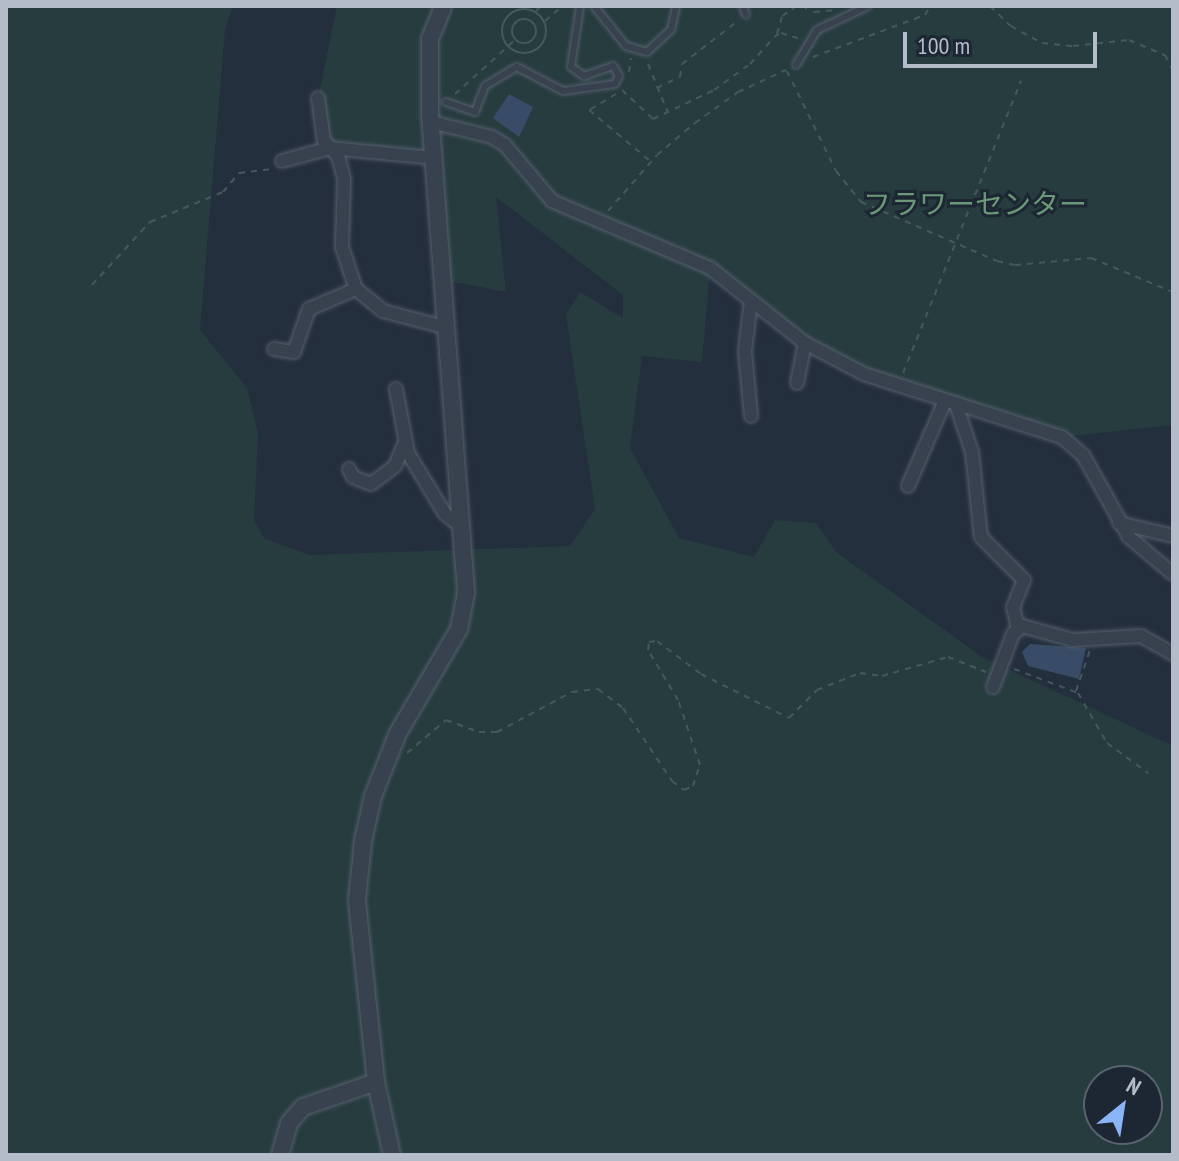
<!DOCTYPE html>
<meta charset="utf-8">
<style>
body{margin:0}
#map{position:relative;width:1179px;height:1161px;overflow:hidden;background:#242f3e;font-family:"PT Sans Narrow","Noto Sans JP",sans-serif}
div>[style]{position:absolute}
.green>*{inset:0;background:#263c3f}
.water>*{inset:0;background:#394c67}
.path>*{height:2px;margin-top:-1px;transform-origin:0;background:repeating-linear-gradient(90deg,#44595c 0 6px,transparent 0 12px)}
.path>.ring{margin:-1px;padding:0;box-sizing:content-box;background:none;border:2px solid #44595c;border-radius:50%}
.roads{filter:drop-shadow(0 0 2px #565f6c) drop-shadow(0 0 2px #565f6c)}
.service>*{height:6px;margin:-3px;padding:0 3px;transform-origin:3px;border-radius:3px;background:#38414e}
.minor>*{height:12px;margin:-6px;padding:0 6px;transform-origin:6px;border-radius:6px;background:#38414e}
.tertiary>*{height:16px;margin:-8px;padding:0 8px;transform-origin:8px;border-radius:8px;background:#38414e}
span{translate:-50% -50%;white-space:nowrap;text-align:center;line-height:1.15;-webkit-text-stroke:6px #1d2633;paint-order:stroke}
.park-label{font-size:28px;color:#6b9a76}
.frame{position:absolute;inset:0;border:8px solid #b4bcc9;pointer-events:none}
.north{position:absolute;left:1083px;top:1065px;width:80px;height:80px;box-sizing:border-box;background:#1d2633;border:2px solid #59626f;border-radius:50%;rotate:30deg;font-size:22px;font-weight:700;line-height:32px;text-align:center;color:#b4bcc9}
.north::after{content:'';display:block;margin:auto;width:28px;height:36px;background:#8ab4f8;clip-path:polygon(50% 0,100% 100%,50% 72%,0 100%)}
.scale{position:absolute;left:903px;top:32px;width:194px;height:36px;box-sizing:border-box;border:4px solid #b4bcc9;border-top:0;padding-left:10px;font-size:24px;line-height:28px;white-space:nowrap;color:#b4bcc9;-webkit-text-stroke:6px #1d2633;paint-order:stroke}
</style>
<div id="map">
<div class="green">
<div style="clip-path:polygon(evenodd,6px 6px,233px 6px,225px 30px,200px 330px,247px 388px,258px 433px,254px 520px,264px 538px,309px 555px,570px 546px,595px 509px,566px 315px,580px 292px,623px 318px,623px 295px,496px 197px,506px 292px,444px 280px,433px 158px,330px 148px,318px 98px,337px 6px,1173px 6px,1173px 425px,1062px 437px,828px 355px,710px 269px,702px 362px,642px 356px,630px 448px,679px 538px,754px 557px,775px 520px,816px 523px,836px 552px,982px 657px,1173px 746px,1173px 1155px,6px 1155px,6px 6px,1099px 1081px,1147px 1081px,1147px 1129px,1099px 1129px,1099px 1081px)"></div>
</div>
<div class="water">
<div style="clip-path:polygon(509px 94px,533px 107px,519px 137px,493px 118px)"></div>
<div style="clip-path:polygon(1030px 644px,1086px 648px,1079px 679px,1028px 666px,1022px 652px)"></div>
</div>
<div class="path">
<div style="left:802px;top:6px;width:13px;rotate:27deg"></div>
<div style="left:814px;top:12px;width:21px;rotate:-5deg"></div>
<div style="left:990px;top:6px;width:29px;rotate:44deg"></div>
<div style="left:1011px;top:26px;width:35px;rotate:29deg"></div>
<div style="left:1042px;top:43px;width:31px;rotate:6deg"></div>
<div style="left:1073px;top:46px;width:56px;rotate:-6.1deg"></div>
<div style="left:1129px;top:40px;width:39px;rotate:23deg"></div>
<div style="left:1165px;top:55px;width:18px;rotate:63deg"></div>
<div class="ring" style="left:502px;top:9px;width:42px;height:42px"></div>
<div style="left:536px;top:11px;width:7px;rotate:-45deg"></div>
<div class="ring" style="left:512px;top:19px;width:22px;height:22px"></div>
<div style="left:545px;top:21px;width:23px;rotate:-41deg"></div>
<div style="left:777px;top:34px;width:19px;rotate:-74deg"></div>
<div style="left:782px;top:16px;width:18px;rotate:-34deg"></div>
<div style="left:813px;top:57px;width:120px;rotate:-20.6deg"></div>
<div style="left:925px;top:15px;width:10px;rotate:-61deg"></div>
<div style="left:648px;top:64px;width:53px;rotate:67.8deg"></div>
<div style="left:787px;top:71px;width:111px;rotate:63.9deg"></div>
<div style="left:836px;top:171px;width:40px;rotate:51deg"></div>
<div style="left:861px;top:202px;width:148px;rotate:23.5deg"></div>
<div style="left:997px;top:261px;width:18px;rotate:13deg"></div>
<div style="left:1015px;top:265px;width:76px;rotate:-5.3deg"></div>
<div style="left:1091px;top:258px;width:89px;rotate:22.5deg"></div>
<div style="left:629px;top:72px;width:14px;rotate:-82deg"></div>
<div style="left:657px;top:88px;width:25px;rotate:-26deg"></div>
<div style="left:680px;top:77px;width:13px;rotate:-81deg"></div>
<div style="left:682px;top:64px;width:72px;rotate:-37.7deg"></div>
<div style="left:622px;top:90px;width:42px;rotate:43.1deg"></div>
<div style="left:653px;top:119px;width:68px;rotate:-25.4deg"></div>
<div style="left:714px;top:90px;width:44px;rotate:-35.8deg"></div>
<div style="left:750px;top:64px;width:36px;rotate:-48deg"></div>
<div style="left:774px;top:37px;width:8px;rotate:-30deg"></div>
<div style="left:781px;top:33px;width:21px;rotate:17deg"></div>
<div style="left:455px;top:94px;width:81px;rotate:-42deg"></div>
<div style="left:616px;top:94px;width:31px;rotate:149deg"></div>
<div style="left:589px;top:110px;width:78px;rotate:39.8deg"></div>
<div style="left:608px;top:211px;width:74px;rotate:-48.8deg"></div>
<div style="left:657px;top:155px;width:50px;rotate:-40.1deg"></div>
<div style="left:695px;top:123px;width:53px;rotate:-35.8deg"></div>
<div style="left:738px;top:92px;width:53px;rotate:-24.6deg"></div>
<div style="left:92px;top:285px;width:86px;rotate:-47.4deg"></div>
<div style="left:150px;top:222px;width:79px;rotate:-22.3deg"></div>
<div style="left:223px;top:192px;width:25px;rotate:-50deg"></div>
<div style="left:239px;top:173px;width:33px;rotate:-7deg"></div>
<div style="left:903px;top:373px;width:315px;rotate:-68deg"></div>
<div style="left:1014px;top:669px;width:68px;rotate:20.6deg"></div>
<div style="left:1078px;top:693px;width:58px;rotate:59.9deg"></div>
<div style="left:1107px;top:743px;width:51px;rotate:36.2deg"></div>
<div style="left:1076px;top:691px;width:43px;rotate:-71.1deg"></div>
<div style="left:407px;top:753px;width:51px;rotate:-40.2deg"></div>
<div style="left:446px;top:720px;width:35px;rotate:20deg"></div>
<div style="left:479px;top:732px;width:18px"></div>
<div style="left:497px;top:732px;width:85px;rotate:-28.1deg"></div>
<div style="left:572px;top:692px;width:26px;rotate:-7deg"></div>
<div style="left:598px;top:689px;width:31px;rotate:37deg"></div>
<div style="left:623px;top:708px;width:88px;rotate:56.1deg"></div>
<div style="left:672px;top:781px;width:15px;rotate:37deg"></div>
<div style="left:684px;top:790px;width:10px;rotate:-24deg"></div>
<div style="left:693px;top:786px;width:22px;rotate:-72deg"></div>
<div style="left:700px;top:765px;width:69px;rotate:-108.7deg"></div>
<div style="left:678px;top:700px;width:58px;rotate:-121deg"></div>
<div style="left:648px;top:650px;width:8px;rotate:-83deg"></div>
<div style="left:649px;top:642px;width:8px;rotate:-7deg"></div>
<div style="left:657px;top:641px;width:55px;rotate:36.9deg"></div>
<div style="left:701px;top:674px;width:98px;rotate:26.6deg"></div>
<div style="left:789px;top:718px;width:40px;rotate:-45deg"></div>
<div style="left:817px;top:690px;width:46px;rotate:-21.6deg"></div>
<div style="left:860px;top:673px;width:22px;rotate:8deg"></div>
<div style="left:882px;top:676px;width:69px;rotate:-16.1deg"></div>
<div style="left:948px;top:657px;width:41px;rotate:21.5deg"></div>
</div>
<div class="roads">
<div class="service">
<div style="left:594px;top:6px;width:51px;rotate:51.3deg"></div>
<div style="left:626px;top:46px;width:22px;rotate:16deg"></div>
<div style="left:647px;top:52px;width:33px;rotate:-43deg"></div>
<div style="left:671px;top:30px;width:25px;rotate:-78deg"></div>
<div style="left:743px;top:6px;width:9px;rotate:72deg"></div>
<div style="left:796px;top:65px;width:41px;rotate:-59deg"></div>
<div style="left:817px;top:30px;width:56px;rotate:-25.2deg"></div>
<div style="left:446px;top:102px;width:31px;rotate:19deg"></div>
<div style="left:475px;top:112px;width:28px;rotate:-69deg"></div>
<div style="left:485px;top:86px;width:37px;rotate:-31deg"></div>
<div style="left:517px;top:67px;width:52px;rotate:27.6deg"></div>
<div style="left:563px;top:91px;width:52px;rotate:-7.7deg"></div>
<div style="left:615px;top:84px;width:9px;rotate:-63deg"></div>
<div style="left:619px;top:76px;width:12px;rotate:-121deg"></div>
<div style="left:613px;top:66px;width:31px;rotate:161deg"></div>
<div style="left:584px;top:76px;width:16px;rotate:-145deg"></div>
<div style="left:571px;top:67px;width:62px;rotate:-81.6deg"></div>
</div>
<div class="minor">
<div style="left:318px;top:98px;width:43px;rotate:82.1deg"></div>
<div style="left:324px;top:141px;width:21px;rotate:47deg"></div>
<div style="left:338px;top:156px;width:24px;rotate:75deg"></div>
<div style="left:344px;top:179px;width:68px;rotate:91.7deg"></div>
<div style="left:342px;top:247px;width:44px;rotate:71.6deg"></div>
<div style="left:356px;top:289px;width:35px;rotate:39deg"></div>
<div style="left:383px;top:311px;width:67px;rotate:14.7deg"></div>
<div style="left:431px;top:122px;width:63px;rotate:13.8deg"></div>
<div style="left:492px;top:137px;width:15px;rotate:32deg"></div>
<div style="left:505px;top:145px;width:73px;rotate:50deg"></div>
<div style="left:552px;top:201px;width:172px;rotate:23deg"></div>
<div style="left:710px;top:268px;width:121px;rotate:38.3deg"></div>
<div style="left:805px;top:343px;width:67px;rotate:27.7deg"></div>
<div style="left:864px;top:374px;width:208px;rotate:17.7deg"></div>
<div style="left:1062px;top:437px;width:28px;rotate:41deg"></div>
<div style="left:1083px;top:455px;width:94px;rotate:60.7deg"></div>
<div style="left:1129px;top:537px;width:57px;rotate:40.1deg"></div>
<div style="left:282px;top:161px;width:50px;rotate:-15.2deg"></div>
<div style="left:330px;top:148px;width:103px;rotate:5.5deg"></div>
<div style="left:274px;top:349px;width:20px;rotate:9deg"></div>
<div style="left:294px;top:352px;width:46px;rotate:-70.8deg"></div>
<div style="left:309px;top:309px;width:51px;rotate:-23.1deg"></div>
<div style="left:797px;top:383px;width:41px;rotate:-78.7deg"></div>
<div style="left:396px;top:389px;width:65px;rotate:79.4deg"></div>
<div style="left:408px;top:453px;width:71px;rotate:58.8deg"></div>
<div style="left:445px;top:514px;width:21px;rotate:37deg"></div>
<div style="left:956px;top:404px;width:51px;rotate:71.6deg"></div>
<div style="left:972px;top:452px;width:85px;rotate:84deg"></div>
<div style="left:981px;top:537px;width:61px;rotate:45deg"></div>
<div style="left:1024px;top:580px;width:29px;rotate:112deg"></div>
<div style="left:1013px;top:607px;width:23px;rotate:77deg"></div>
<div style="left:751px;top:416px;width:65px;rotate:-95.3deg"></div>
<div style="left:745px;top:351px;width:50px;rotate:-83.2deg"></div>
<div style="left:349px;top:469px;width:9px;rotate:63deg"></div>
<div style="left:353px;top:477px;width:19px;rotate:21deg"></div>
<div style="left:371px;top:484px;width:30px;rotate:-37deg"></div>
<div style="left:395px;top:466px;width:26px;rotate:-67deg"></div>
<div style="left:908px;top:486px;width:93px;rotate:-66.5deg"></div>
<div style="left:1119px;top:523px;width:56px;rotate:13.5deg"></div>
<div style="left:993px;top:687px;width:57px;rotate:-69.3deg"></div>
<div style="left:1013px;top:634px;width:12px;rotate:-42deg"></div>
<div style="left:1022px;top:626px;width:53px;rotate:15.4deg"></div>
<div style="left:1073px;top:640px;width:68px;rotate:-3.4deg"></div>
<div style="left:1141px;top:636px;width:37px;rotate:29deg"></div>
</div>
<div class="tertiary">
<div style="left:280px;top:1155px;width:33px;rotate:-74deg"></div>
<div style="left:289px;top:1123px;width:21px;rotate:-49deg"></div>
<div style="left:303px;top:1107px;width:77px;rotate:-18.9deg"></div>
<div style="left:392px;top:1155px;width:75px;rotate:-102.4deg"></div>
<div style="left:376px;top:1082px;width:182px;rotate:-96deg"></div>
<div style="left:357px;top:901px;width:60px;rotate:-84.3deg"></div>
<div style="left:363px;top:841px;width:46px;rotate:-77.5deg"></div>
<div style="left:373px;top:796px;width:68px;rotate:-68.4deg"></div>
<div style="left:398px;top:733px;width:121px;rotate:-59.6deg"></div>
<div style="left:459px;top:629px;width:38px;rotate:-79deg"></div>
<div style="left:466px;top:592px;width:477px;rotate:-94.3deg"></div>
<div style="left:430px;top:116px;width:77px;rotate:-90deg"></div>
<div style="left:430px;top:39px;width:35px;rotate:-68deg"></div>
</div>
</div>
<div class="park-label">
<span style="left:975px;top:204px">フラワーセンター</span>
</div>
<div class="frame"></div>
<div class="north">N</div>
<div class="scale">100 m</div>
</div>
